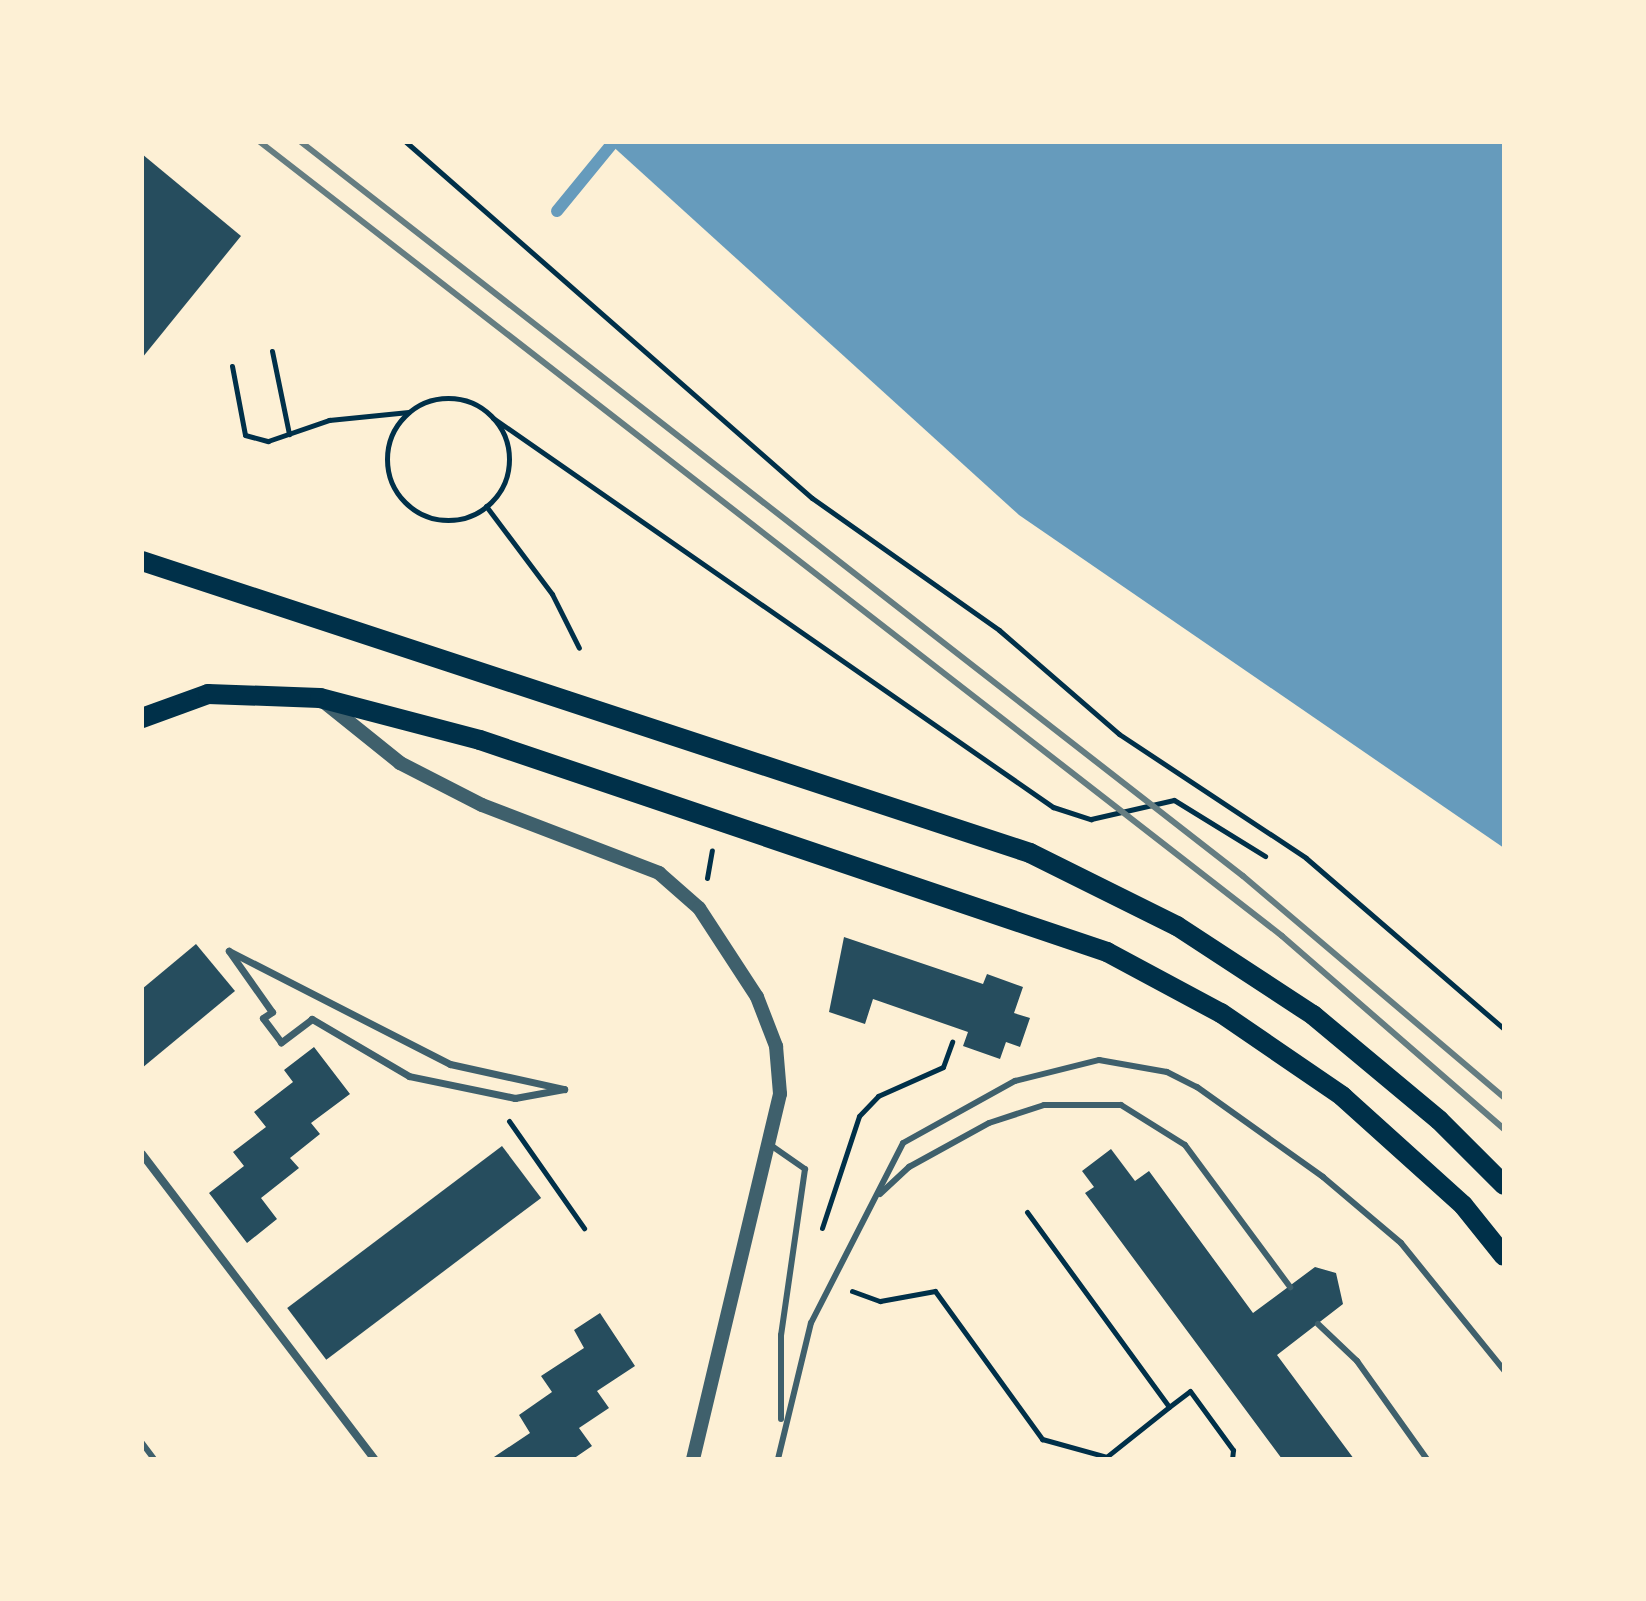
<!DOCTYPE html>
<style>
body{margin:0}
#map{position:relative;width:1646px;height:1601px;overflow:hidden;background:#fdf0d5;font-family:Quicksand,sans-serif}
div>[style]{position:absolute}
.water>*{inset:0;background:#669bbc}
.stream>*{height:12px;margin:-6px;padding:0 6px;transform-origin:6px;border-radius:6px;background:#669bbc}
.building>*{inset:0;background:#264d5e;transform-origin:0 0}
.path>*{height:5px;margin:-2.5px;padding:0 2.5px;transform-origin:2.5px;border-radius:2.5px;background:#003049}
.path>.ring{margin:-2.5px;padding:0;box-sizing:content-box;background:none;border:5px solid #003049;border-radius:50%}
.service>*{height:6px;margin:-3px;padding:0 3px;transform-origin:3px;border-radius:3px;background:#3f606c}
.pedestrian>*{height:7px;margin:-3.5px;padding:0 3.5px;transform-origin:3.5px;border-radius:3.5px;background:#3f606c}
.minor>*{height:8px;margin:-4px;padding:0 4px;transform-origin:4px;border-radius:4px;background:#3f606c}
.tertiary>*{height:14px;margin:-7px;padding:0 7px;transform-origin:7px;border-radius:7px;background:#3f606c}
.primary>*{height:20px;margin:-10px;padding:0 10px;transform-origin:10px;border-radius:10px;background:#003049}
.rail>*{height:6px;margin:-3px;padding:0 3px;transform-origin:3px;border-radius:3px;background:#657d81}
span{translate:-50% -50%;white-space:nowrap;text-align:center;line-height:1.15;-webkit-text-stroke:6px #fdf0d5;paint-order:stroke}
.frame{position:absolute;inset:0;border:144px solid #fdf0d5;pointer-events:none}
</style>
<div id="map">
<div class="water">
<div style="clip-path:polygon(608px 142px,1504px 142px,1504px 848px,1019px 515px)"></div>
</div>
<div class="stream">
<div style="left:557px;top:211px;width:85px;rotate:-50.7deg"></div>
</div>
<div class="building">
<div style="clip-path:polygon(142px 154px,241px 236px,142px 358px)"></div>
<div style="clip-path:polygon(844px 937px,983px 984px,987px 974px,1023px 987px,1014px 1013px,1030px 1018px,1020px 1047px,1006px 1042px,1000px 1059px,963px 1046px,968px 1032px,873px 999px,865px 1024px,829px 1012px)"></div>
<div style="clip-path:polygon(196px 944px,235px 991px,142px 1068px,142px 989px)"></div>
<div style="clip-path:polygon(314px 1047px,350px 1094px,311px 1123px,320px 1134px,290px 1158px,299px 1168px,261px 1198px,277px 1219px,247px 1243px,209px 1193px,244px 1166px,233px 1152px,266px 1127px,254px 1112px,293px 1082px,284px 1070px)"></div>
<div style="left:502px;top:1146px;width:65px;height:269px;rotate:53deg"></div>
<div style="clip-path:polygon(1111px 1149px,1135px 1181px,1149px 1171px,1253px 1313px,1315px 1267px,1336px 1273px,1343px 1304px,1277px 1355px,1354px 1459px,1282px 1459px,1085px 1193px,1094px 1187px,1082px 1171px)"></div>
<div style="clip-path:polygon(600px 1313px,635px 1366px,597px 1391px,609px 1408px,579px 1428px,592px 1446px,573px 1459px,491px 1459px,530px 1433px,519px 1415px,552px 1392px,541px 1376px,584px 1348px,574px 1330px)"></div>
</div>
<div class="path">
<div style="left:406px;top:142px;width:540px;rotate:41.25deg"></div>
<div style="left:812px;top:498px;width:229px;rotate:35.2deg"></div>
<div style="left:999px;top:630px;width:159px;rotate:40.9deg"></div>
<div style="left:1119px;top:734px;width:224px;rotate:33.5deg"></div>
<div style="left:1306px;top:858px;width:262px;rotate:40.8deg"></div>
<div style="left:272px;top:351px;width:85px;rotate:78.4deg"></div>
<div style="left:232px;top:366px;width:70px;rotate:79.3deg"></div>
<div style="left:245px;top:435px;width:24px;rotate:15deg"></div>
<div style="left:268px;top:441px;width:65px;rotate:-19deg"></div>
<div style="left:329px;top:420px;width:80px;rotate:-5.7deg"></div>
<div class="ring" style="left:387px;top:398px;width:117px;height:117px"></div>
<div style="left:493px;top:418px;width:682px;rotate:34.79deg"></div>
<div style="left:1053px;top:807px;width:40px;rotate:18deg"></div>
<div style="left:1091px;top:819px;width:85px;rotate:-12.9deg"></div>
<div style="left:1174px;top:800px;width:107px;rotate:31.6deg"></div>
<div style="left:486px;top:506px;width:110px;rotate:53.1deg"></div>
<div style="left:552px;top:594px;width:60px;rotate:63.4deg"></div>
<div style="left:707px;top:878px;width:28px;rotate:-80deg"></div>
<div style="left:509px;top:1121px;width:131px;rotate:55deg"></div>
<div style="left:1027px;top:1212px;width:241px;rotate:53.9deg"></div>
<div style="left:1169px;top:1407px;width:82px;rotate:141.4deg"></div>
<div style="left:822px;top:1228px;width:118px;rotate:-71.7deg"></div>
<div style="left:859px;top:1116px;width:28px;rotate:-46deg"></div>
<div style="left:878px;top:1096px;width:71px;rotate:-24deg"></div>
<div style="left:943px;top:1067px;width:27px;rotate:-70deg"></div>
<div style="left:852px;top:1291px;width:30px;rotate:20deg"></div>
<div style="left:880px;top:1301px;width:56px;rotate:-10.3deg"></div>
<div style="left:935px;top:1291px;width:183px;rotate:54.1deg"></div>
<div style="left:1042px;top:1439px;width:67px;rotate:15.5deg"></div>
<div style="left:1169px;top:1407px;width:26px;rotate:-37deg"></div>
<div style="left:1190px;top:1391px;width:73px;rotate:53.9deg"></div>
<div style="left:1233px;top:1450px;width:9px;rotate:96deg"></div>
</div>
<div class="service">
<div style="left:769px;top:1144px;width:44px;rotate:34.8deg"></div>
<div style="left:805px;top:1169px;width:168px;rotate:98.2deg"></div>
<div style="left:781px;top:1335px;width:84px;rotate:90deg"></div>
<div style="left:880px;top:1194px;width:40px;rotate:-43deg"></div>
<div style="left:909px;top:1167px;width:91px;rotate:-28.8deg"></div>
<div style="left:989px;top:1123px;width:58px;rotate:-18.1deg"></div>
<div style="left:1044px;top:1105px;width:77px"></div>
<div style="left:1121px;top:1105px;width:75px;rotate:32deg"></div>
<div style="left:1185px;top:1145px;width:177px;rotate:53.5deg"></div>
<div style="left:1318px;top:1324px;width:54px;rotate:43.5deg"></div>
<div style="left:1357px;top:1361px;width:120px;rotate:54.5deg"></div>
<div style="left:142px;top:1443px;width:20px;rotate:53deg"></div>
<div style="left:778px;top:1459px;width:140px;rotate:-76.4deg"></div>
<div style="left:811px;top:1323px;width:202px;rotate:-62.9deg"></div>
<div style="left:903px;top:1143px;width:128px;rotate:-29deg"></div>
<div style="left:1015px;top:1081px;width:87px;rotate:-14deg"></div>
<div style="left:1099px;top:1060px;width:69px;rotate:10deg"></div>
<div style="left:1167px;top:1072px;width:34px;rotate:27deg"></div>
<div style="left:1197px;top:1087px;width:155px;rotate:35.5deg"></div>
<div style="left:1323px;top:1177px;width:102px;rotate:40.2deg"></div>
<div style="left:1401px;top:1243px;width:164px;rotate:51deg"></div>
</div>
<div class="pedestrian">
<div style="left:229px;top:951px;width:248px;rotate:27.1deg"></div>
<div style="left:450px;top:1064px;width:117px;rotate:12.4deg"></div>
<div style="left:564px;top:1089px;width:50px;rotate:169.6deg"></div>
<div style="left:515px;top:1098px;width:108px;rotate:-168.3deg"></div>
<div style="left:409px;top:1076px;width:113px;rotate:-149.6deg"></div>
<div style="left:312px;top:1019px;width:39px;rotate:143deg"></div>
<div style="left:281px;top:1042px;width:30px;rotate:-127deg"></div>
<div style="left:263px;top:1018px;width:11px;rotate:-34deg"></div>
<div style="left:272px;top:1012px;width:75px;rotate:-125.2deg"></div>
</div>
<div class="minor">
<div style="left:142px;top:1154px;width:383px;rotate:52.7deg"></div>
</div>
<div class="tertiary">
<div style="left:323px;top:701px;width:99px;rotate:38.8deg"></div>
<div style="left:400px;top:763px;width:92px;rotate:27.1deg"></div>
<div style="left:482px;top:805px;width:190px;rotate:21deg"></div>
<div style="left:659px;top:873px;width:53px;rotate:41.2deg"></div>
<div style="left:699px;top:908px;width:106px;rotate:56.9deg"></div>
<div style="left:757px;top:997px;width:53px;rotate:68.8deg"></div>
<div style="left:776px;top:1046px;width:48px;rotate:85.2deg"></div>
<div style="left:780px;top:1094px;width:375px;rotate:103.4deg"></div>
</div>
<div class="primary">
<div style="left:142px;top:561px;width:935px;rotate:18.2deg"></div>
<div style="left:1030px;top:853px;width:164px;rotate:26.4deg"></div>
<div style="left:1177px;top:926px;width:163px;rotate:33.2deg"></div>
<div style="left:1313px;top:1015px;width:164px;rotate:39.8deg"></div>
<div style="left:1439px;top:1120px;width:92px;rotate:45deg"></div>
<div style="left:142px;top:718px;width:70px;rotate:-20deg"></div>
<div style="left:208px;top:694px;width:112px;rotate:2deg"></div>
<div style="left:320px;top:698px;width:165px;rotate:14.7deg"></div>
<div style="left:480px;top:740px;width:662px;rotate:18.68deg"></div>
<div style="left:1107px;top:952px;width:129px;rotate:28.2deg"></div>
<div style="left:1221px;top:1013px;width:147px;rotate:34.4deg"></div>
<div style="left:1342px;top:1096px;width:163px;rotate:42deg"></div>
<div style="left:1463px;top:1205px;width:65px;rotate:51.2deg"></div>
</div>
<div class="rail">
<div style="left:260px;top:142px;width:1294px;rotate:37.84deg"></div>
<div style="left:1282px;top:936px;width:294px;rotate:41deg"></div>
<div style="left:301px;top:142px;width:1194px;rotate:37.93deg"></div>
<div style="left:1243px;top:876px;width:342px;rotate:40.3deg"></div>
</div>
<div class="frame"></div>
</div>
